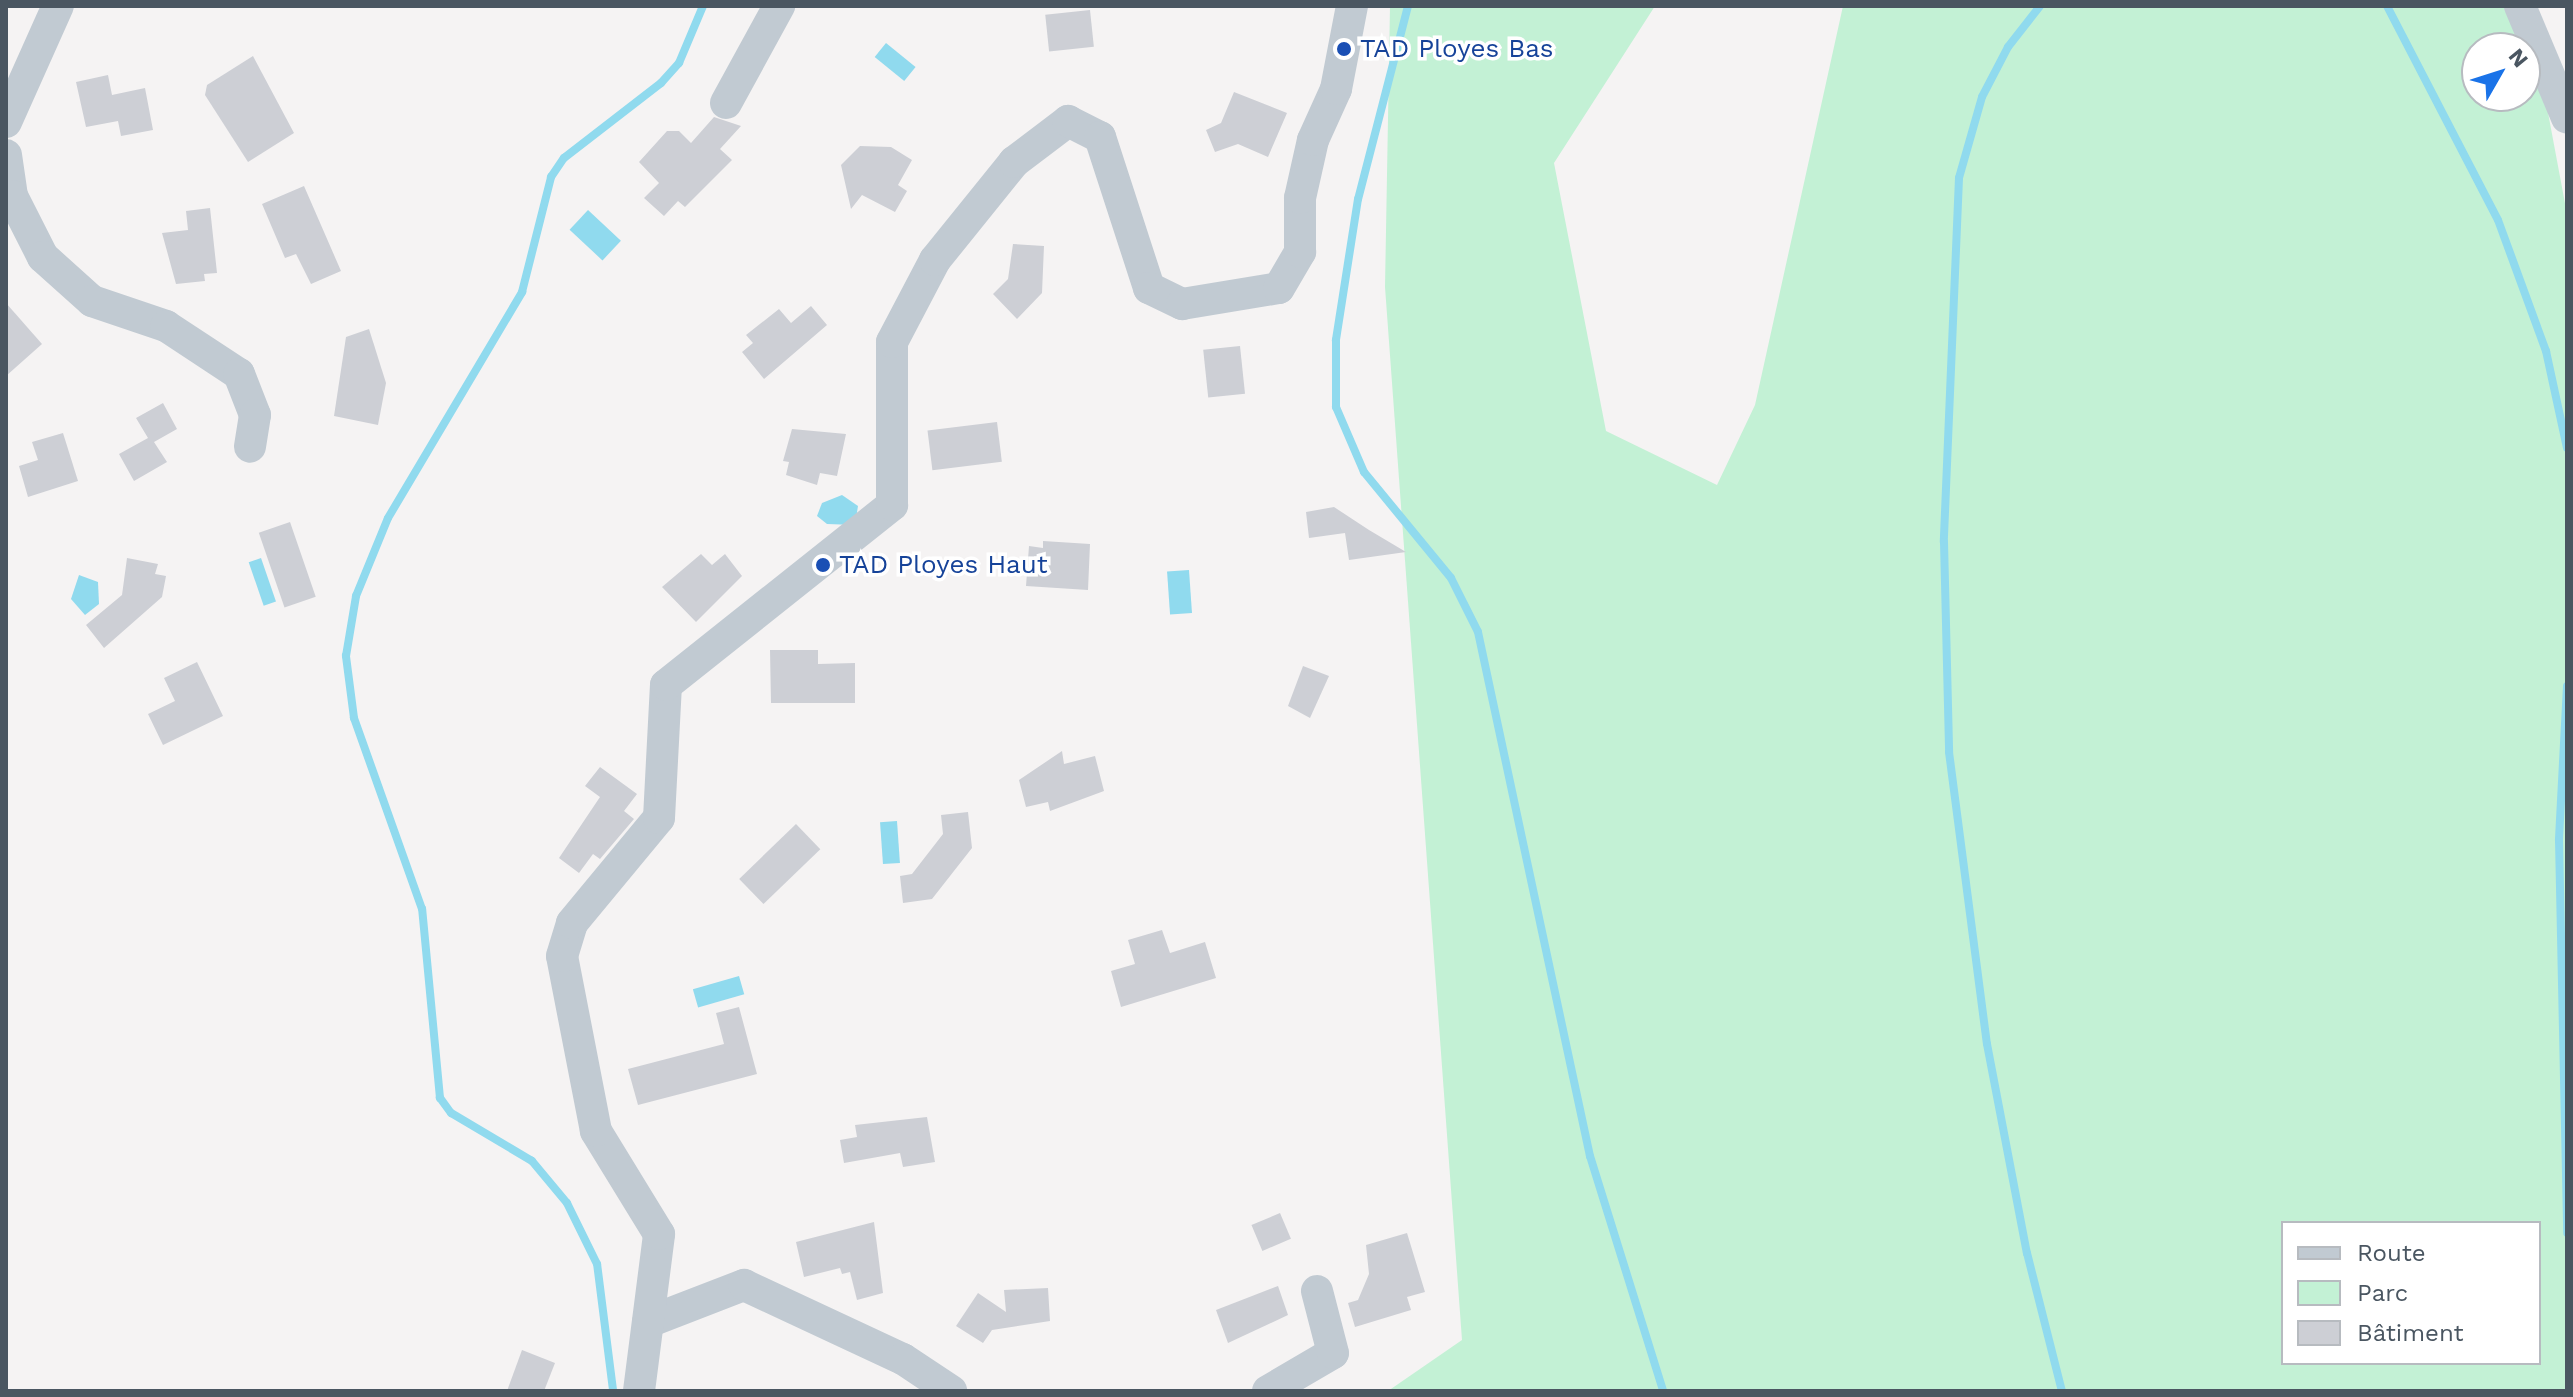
<!DOCTYPE html>
<meta charset="utf-8">
<style>
body{margin:0}
#map{position:relative;width:2573px;height:1397px;overflow:hidden;background:#f5f3f3;font-family:"Work Sans",sans-serif}
div>[style]{position:absolute}
.green>*{inset:0;background:#c3f1d5}
.water>*{inset:0;background:#90daee;transform-origin:0 0}
.stream>*{height:8px;margin:-4px;padding:0 4px;transform-origin:4px;border-radius:4px;background:#90daee}
.building>*{inset:0;background:#cdcfd5;transform-origin:0 0}
.minor>*{height:32px;margin:-16px;padding:0 16px;transform-origin:16px;border-radius:16px;background:#c1cad2}
.dots>*{width:22px;height:22px;translate:-50% -50%;box-sizing:border-box;border:4px solid #fff;border-radius:50%}
span{translate:-50% -50%;white-space:nowrap;text-align:center;line-height:1.15;-webkit-text-stroke:7px #fff;paint-order:stroke}
.transit-label{font-size:26px;color:#164399}
.left{translate:0 -50%;text-align:left}
.frame{position:absolute;inset:0;border:8px solid #4a5661;pointer-events:none}
.legend{position:absolute;left:2281px;top:1221px;width:260px;height:144px;box-sizing:border-box;background:#fff;border:2px solid #b7bbc0;margin:0;padding:10px 14px;list-style:none;font-size:24px;color:#4a5661}
.legend li{display:flex;align-items:center;gap:16px;height:40px}
.legend b{width:40px;border:2px solid #b7bbc0}
.north{position:absolute;left:2461px;top:32px;width:80px;height:80px;box-sizing:border-box;background:#fff;border:2px solid #b7bbc0;border-radius:50%;rotate:51deg;font-size:22px;font-weight:700;line-height:32px;text-align:center;color:#4a5661}
.north::after{content:'';display:block;margin:auto;width:28px;height:36px;background:#1a73e8;clip-path:polygon(50% 0,100% 100%,50% 72%,0 100%)}
</style>
<div id="map">
<div class="green">
<div style="clip-path:polygon(evenodd,1390px 6px,1655px 6px,1554px 163px,1606px 431px,1717px 485px,1755px 405px,1843px 6px,2528px 6px,2567px 214px,2567px 1391px,1388px 1391px,1462px 1340px,1385px 287px,1390px 6px,2477px 48px,2525px 48px,2525px 96px,2477px 96px,2477px 48px,1390px 6px,2283px 1223px,2539px 1223px,2539px 1363px,2283px 1363px,2283px 1223px)"></div>
</div>
<div class="water">
<div style="left:886px;top:43px;width:38px;height:18px;rotate:39deg"></div>
<div style="left:588px;top:210px;width:45px;height:27px;rotate:43deg"></div>
<div style="clip-path:polygon(842px 495px,858px 506px,855px 525px,827px 524px,817px 516px,822px 503px)"></div>
<div style="left:261px;top:558px;width:46px;height:13px;rotate:71deg"></div>
<div style="left:1189px;top:570px;width:43px;height:22px;rotate:86deg"></div>
<div style="clip-path:polygon(79px 575px,98px 582px,99px 604px,85px 615px,71px 599px)"></div>
<div style="left:897px;top:821px;width:42px;height:17px;rotate:86deg"></div>
<div style="left:739px;top:976px;width:19px;height:48px;rotate:74deg"></div>
</div>
<div class="stream">
<div style="left:1408px;top:6px;width:199px;rotate:104.5deg"></div>
<div style="left:1358px;top:199px;width:143px;rotate:98.9deg"></div>
<div style="left:1336px;top:340px;width:67px;rotate:90deg"></div>
<div style="left:1336px;top:407px;width:71px;rotate:66.7deg"></div>
<div style="left:1364px;top:472px;width:137px;rotate:50.6deg"></div>
<div style="left:1451px;top:578px;width:60px;rotate:63.4deg"></div>
<div style="left:1478px;top:632px;width:536px;rotate:77.94deg"></div>
<div style="left:1590px;top:1156px;width:246px;rotate:72.7deg"></div>
<div style="left:2040px;top:6px;width:52px;rotate:128deg"></div>
<div style="left:2008px;top:47px;width:56px;rotate:117.5deg"></div>
<div style="left:1982px;top:97px;width:84px;rotate:105.9deg"></div>
<div style="left:1959px;top:178px;width:364px;rotate:92.4deg"></div>
<div style="left:1944px;top:542px;width:210px;rotate:88.6deg"></div>
<div style="left:1949px;top:752px;width:294px;rotate:82.6deg"></div>
<div style="left:1987px;top:1044px;width:213px;rotate:79.2deg"></div>
<div style="left:2027px;top:1253px;width:142px;rotate:75.8deg"></div>
<div style="left:2387px;top:6px;width:241px;rotate:62.6deg"></div>
<div style="left:2498px;top:220px;width:140px;rotate:69.9deg"></div>
<div style="left:2546px;top:351px;width:99px;rotate:77.8deg"></div>
<div style="left:2567px;top:686px;width:154px;rotate:93deg"></div>
<div style="left:2559px;top:840px;width:393px;rotate:88.8deg"></div>
<div style="left:613px;top:1390px;width:127px;rotate:-97.2deg"></div>
<div style="left:597px;top:1264px;width:68px;rotate:-116.2deg"></div>
<div style="left:567px;top:1203px;width:55px;rotate:-129.8deg"></div>
<div style="left:532px;top:1161px;width:94px;rotate:-149.3deg"></div>
<div style="left:451px;top:1113px;width:19px;rotate:-126deg"></div>
<div style="left:440px;top:1098px;width:190px;rotate:-95.4deg"></div>
<div style="left:422px;top:909px;width:203px;rotate:-109.6deg"></div>
<div style="left:354px;top:718px;width:63px;rotate:-97.4deg"></div>
<div style="left:346px;top:656px;width:61px;rotate:-80.5deg"></div>
<div style="left:356px;top:596px;width:84px;rotate:-67.7deg"></div>
<div style="left:388px;top:518px;width:263px;rotate:-59.3deg"></div>
<div style="left:522px;top:292px;width:119px;rotate:-75.8deg"></div>
<div style="left:551px;top:177px;width:23px;rotate:-56deg"></div>
<div style="left:564px;top:158px;width:123px;rotate:-37.7deg"></div>
<div style="left:661px;top:83px;width:27px;rotate:-48deg"></div>
<div style="left:679px;top:63px;width:62px;rotate:-67.2deg"></div>
</div>
<div class="building">
<div style="left:1090px;top:10px;width:37px;height:45px;rotate:84deg"></div>
<div style="clip-path:polygon(253px 56px,294px 133px,248px 162px,205px 95px,207px 85px)"></div>
<div style="clip-path:polygon(108px 75px,112px 95px,145px 88px,153px 130px,121px 136px,118px 121px,86px 127px,76px 82px)"></div>
<div style="clip-path:polygon(1234px 92px,1287px 113px,1268px 157px,1238px 144px,1215px 152px,1206px 130px,1221px 123px)"></div>
<div style="clip-path:polygon(714px 117px,741px 126px,720px 149px,732px 160px,685px 207px,678px 201px,664px 216px,644px 198px,659px 183px,639px 162px,667px 131px,679px 131px,691px 143px)"></div>
<div style="clip-path:polygon(860px 146px,891px 147px,912px 160px,898px 185px,907px 191px,895px 212px,862px 195px,851px 209px,841px 165px)"></div>
<div style="clip-path:polygon(304px 186px,341px 271px,311px 284px,296px 254px,285px 258px,262px 204px)"></div>
<div style="clip-path:polygon(210px 208px,217px 273px,204px 274px,205px 281px,176px 284px,162px 233px,188px 230px,186px 211px)"></div>
<div style="clip-path:polygon(1013px 244px,1044px 246px,1042px 293px,1017px 319px,993px 294px,1008px 279px)"></div>
<div style="clip-path:polygon(6px 303px,42px 344px,6px 376px)"></div>
<div style="clip-path:polygon(811px 306px,827px 325px,764px 379px,742px 352px,753px 343px,746px 335px,779px 309px,791px 323px)"></div>
<div style="clip-path:polygon(369px 329px,386px 383px,378px 425px,334px 416px,346px 337px)"></div>
<div style="left:1240px;top:346px;width:48px;height:37px;rotate:84deg"></div>
<div style="clip-path:polygon(163px 403px,177px 429px,154px 442px,167px 462px,134px 481px,119px 454px,148px 438px,136px 418px)"></div>
<div style="left:997px;top:422px;width:40px;height:70px;rotate:83deg"></div>
<div style="clip-path:polygon(792px 429px,846px 434px,837px 476px,820px 473px,817px 485px,786px 475px,789px 462px,783px 461px)"></div>
<div style="clip-path:polygon(63px 433px,78px 481px,28px 497px,19px 466px,38px 460px,32px 442px)"></div>
<div style="clip-path:polygon(1334px 507px,1369px 530px,1406px 552px,1349px 560px,1345px 533px,1309px 538px,1306px 512px)"></div>
<div style="left:290px;top:522px;width:79px;height:33px;rotate:71deg"></div>
<div style="clip-path:polygon(1043px 541px,1090px 544px,1088px 590px,1026px 586px,1029px 546px,1043px 548px)"></div>
<div style="clip-path:polygon(701px 554px,712px 565px,725px 554px,742px 576px,696px 622px,662px 587px)"></div>
<div style="clip-path:polygon(127px 558px,158px 564px,155px 574px,166px 576px,162px 597px,104px 648px,86px 625px,122px 595px)"></div>
<div style="clip-path:polygon(770px 650px,818px 650px,818px 664px,855px 663px,855px 703px,771px 703px)"></div>
<div style="clip-path:polygon(197px 662px,223px 716px,163px 745px,148px 714px,175px 701px,164px 678px)"></div>
<div style="clip-path:polygon(1303px 666px,1329px 676px,1310px 718px,1288px 706px)"></div>
<div style="clip-path:polygon(1062px 751px,1064px 764px,1095px 756px,1104px 791px,1050px 811px,1048px 802px,1026px 807px,1019px 780px)"></div>
<div style="clip-path:polygon(600px 767px,637px 794px,624px 811px,634px 819px,600px 859px,593px 854px,579px 873px,559px 858px,600px 797px,585px 786px)"></div>
<div style="clip-path:polygon(968px 812px,972px 848px,932px 899px,903px 903px,900px 876px,912px 874px,943px 834px,941px 815px)"></div>
<div style="left:796px;top:824px;width:35px;height:79px;rotate:46deg"></div>
<div style="clip-path:polygon(1162px 930px,1170px 953px,1205px 942px,1216px 978px,1121px 1007px,1111px 971px,1135px 964px,1128px 940px)"></div>
<div style="clip-path:polygon(739px 1007px,757px 1074px,638px 1105px,628px 1069px,724px 1044px,716px 1013px)"></div>
<div style="clip-path:polygon(927px 1117px,935px 1162px,903px 1167px,900px 1153px,844px 1163px,840px 1140px,857px 1137px,855px 1125px)"></div>
<div style="left:1280px;top:1213px;width:28px;height:31px;rotate:67deg"></div>
<div style="clip-path:polygon(874px 1222px,883px 1293px,857px 1300px,850px 1272px,842px 1274px,840px 1268px,804px 1277px,796px 1242px)"></div>
<div style="clip-path:polygon(1407px 1233px,1425px 1292px,1407px 1297px,1411px 1310px,1355px 1327px,1348px 1303px,1358px 1300px,1369px 1274px,1366px 1245px)"></div>
<div style="clip-path:polygon(1278px 1286px,1288px 1315px,1228px 1343px,1216px 1310px)"></div>
<div style="clip-path:polygon(1048px 1288px,1050px 1321px,992px 1330px,983px 1343px,956px 1326px,978px 1293px,1006px 1312px,1004px 1290px)"></div>
<div style="clip-path:polygon(522px 1350px,555px 1363px,544px 1391px,507px 1391px)"></div>
</div>
<div class="minor">
<div style="left:2520px;top:6px;width:121px;rotate:67.2deg"></div>
<div style="left:726px;top:103px;width:111px;rotate:-61.3deg"></div>
<div style="left:6px;top:122px;width:127px;rotate:-65.9deg"></div>
<div style="left:6px;top:155px;width:41px;rotate:81.7deg"></div>
<div style="left:12px;top:196px;width:68px;rotate:63.1deg"></div>
<div style="left:43px;top:257px;width:66px;rotate:41.9deg"></div>
<div style="left:92px;top:301px;width:78px;rotate:18.7deg"></div>
<div style="left:166px;top:326px;width:87px;rotate:33.3deg"></div>
<div style="left:239px;top:374px;width:44px;rotate:68.7deg"></div>
<div style="left:255px;top:415px;width:32px;rotate:99deg"></div>
<div style="left:648px;top:1322px;width:103px;rotate:-21.1deg"></div>
<div style="left:744px;top:1285px;width:175px;rotate:25deg"></div>
<div style="left:903px;top:1359px;width:58px;rotate:33.7deg"></div>
<div style="left:639px;top:1391px;width:158px;rotate:-82.7deg"></div>
<div style="left:659px;top:1234px;width:121px;rotate:-121.5deg"></div>
<div style="left:596px;top:1131px;width:178px;rotate:-101deg"></div>
<div style="left:562px;top:956px;width:34px;rotate:-73deg"></div>
<div style="left:572px;top:923px;width:136px;rotate:-50.4deg"></div>
<div style="left:659px;top:818px;width:133px;rotate:-87deg"></div>
<div style="left:666px;top:685px;width:289px;rotate:-38.5deg"></div>
<div style="left:892px;top:505px;width:163px;rotate:-90deg"></div>
<div style="left:892px;top:342px;width:93px;rotate:-62.3deg"></div>
<div style="left:935px;top:260px;width:126px;rotate:-51.1deg"></div>
<div style="left:1014px;top:162px;width:68px;rotate:-37.2deg"></div>
<div style="left:1068px;top:121px;width:36px;rotate:27deg"></div>
<div style="left:1100px;top:137px;width:159px;rotate:72deg"></div>
<div style="left:1149px;top:288px;width:37px;rotate:26deg"></div>
<div style="left:1182px;top:304px;width:98px;rotate:-9.4deg"></div>
<div style="left:1279px;top:288px;width:42px;rotate:-59.7deg"></div>
<div style="left:1300px;top:252px;width:54px;rotate:-90deg"></div>
<div style="left:1300px;top:198px;width:59px;rotate:-77.4deg"></div>
<div style="left:1313px;top:140px;width:56px;rotate:-65.7deg"></div>
<div style="left:1336px;top:89px;width:85px;rotate:-79.1deg"></div>
<div style="left:1268px;top:1391px;width:75px;rotate:-30.3deg"></div>
<div style="left:1333px;top:1353px;width:64px;rotate:-104.5deg"></div>
</div>
<div class="dots">
<div style="left:1344px;top:49px;background:#1a4fb4"></div>
<div style="left:823px;top:565px;background:#1a4fb4"></div>
</div>
<div class="transit-label">
<span class="left" style="left:1360px;top:49px">TAD Ployes Bas</span>
<span class="left" style="left:839px;top:565px">TAD Ployes Haut</span>
</div>
<div class="frame"></div>
<ul class="legend">
<li><b style="height:10px;background:#c1cad2"></b>Route</li>
<li><b style="height:22px;background:#c3f1d5"></b>Parc</li>
<li><b style="height:22px;background:#cdcfd5"></b>Bâtiment</li>
</ul>
<div class="north">N</div>
</div>
